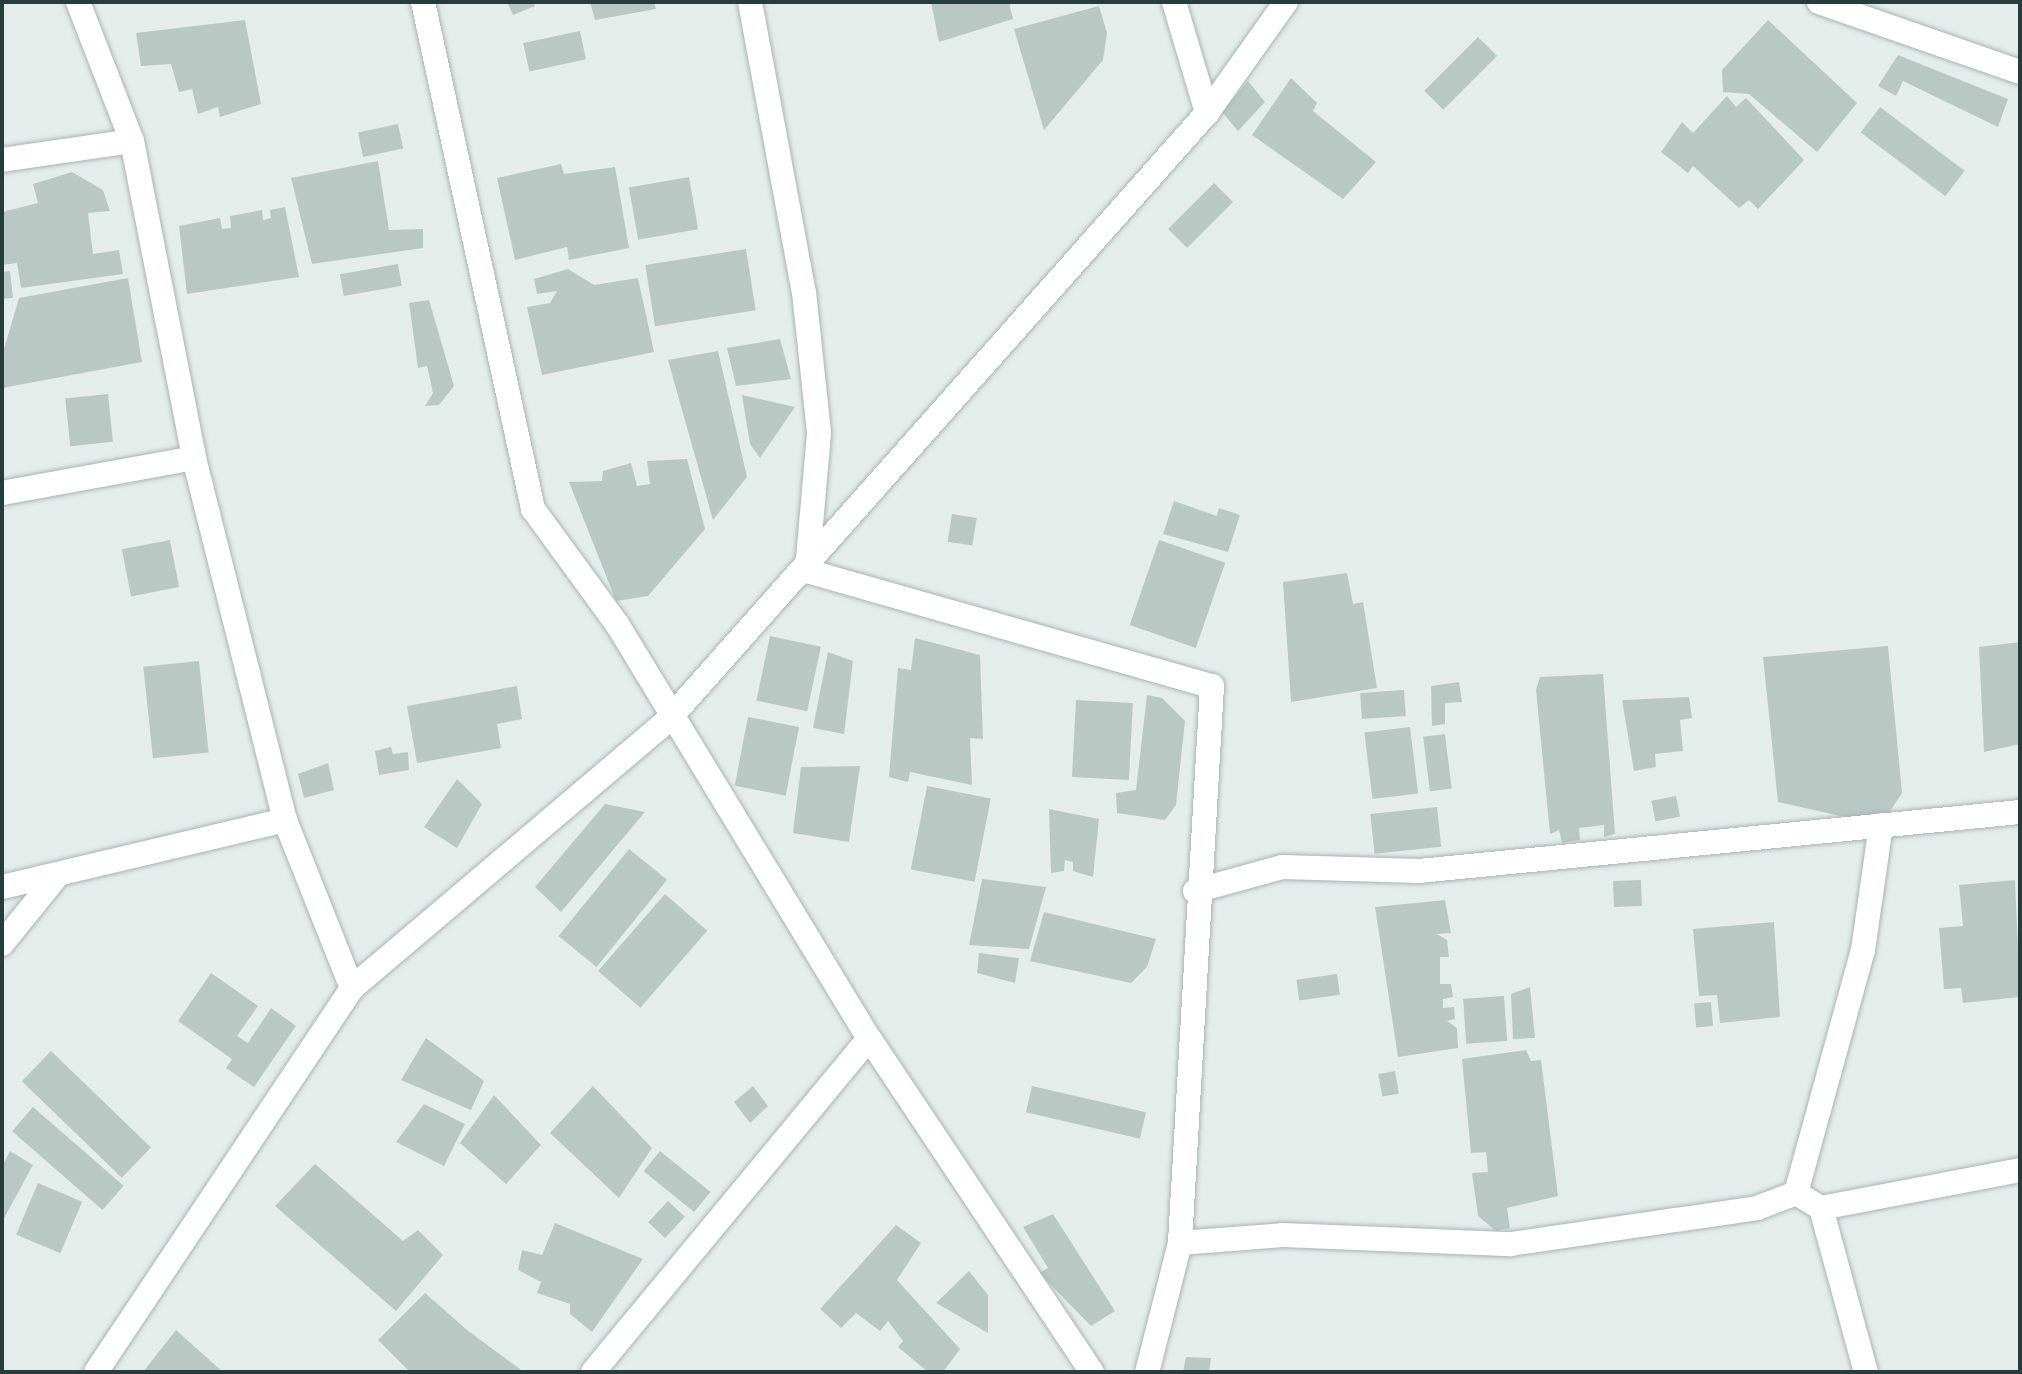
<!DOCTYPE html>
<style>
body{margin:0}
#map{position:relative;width:2022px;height:1374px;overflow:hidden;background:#e5edeb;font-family:"Work Sans",sans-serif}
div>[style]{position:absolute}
.building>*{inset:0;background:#bac8c4;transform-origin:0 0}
.roads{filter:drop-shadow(0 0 2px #a8b5b3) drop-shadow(0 0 2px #a8b5b3)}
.street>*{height:24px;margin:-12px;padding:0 12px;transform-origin:12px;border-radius:12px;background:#fff}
span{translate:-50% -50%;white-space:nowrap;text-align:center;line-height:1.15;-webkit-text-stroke:6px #f5faf8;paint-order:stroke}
.frame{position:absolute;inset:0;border:4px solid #263d3b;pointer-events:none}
</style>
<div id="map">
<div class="building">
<div style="clip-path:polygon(507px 2px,533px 2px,535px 6px,513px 15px)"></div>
<div style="clip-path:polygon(590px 2px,654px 2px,656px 9px,595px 20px)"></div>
<div style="clip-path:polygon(931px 2px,1009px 2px,1013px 19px,939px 42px)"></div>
<div style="clip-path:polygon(1099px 6px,1107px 33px,1103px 60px,1044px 130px,1014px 29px)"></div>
<div style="clip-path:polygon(245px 20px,261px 104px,220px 117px,218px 107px,198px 114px,192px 89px,179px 92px,171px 64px,141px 66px,136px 33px)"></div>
<div style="clip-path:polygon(1768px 20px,1857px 103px,1817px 152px,1749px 94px,1723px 92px,1722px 70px)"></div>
<div style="left:580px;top:31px;width:29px;height:58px;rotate:78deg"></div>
<div style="left:1478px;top:37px;width:27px;height:76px;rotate:45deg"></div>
<div style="clip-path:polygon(1898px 55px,2008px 99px,1998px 127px,1903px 81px,1896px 96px,1878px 86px)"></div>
<div style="clip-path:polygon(1291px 78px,1317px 103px,1313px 111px,1376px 162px,1343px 199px,1252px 135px)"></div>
<div style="clip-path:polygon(1248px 81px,1265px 102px,1238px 131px,1222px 112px)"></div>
<div style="clip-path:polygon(1727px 96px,1736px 107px,1746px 98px,1804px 160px,1758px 209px,1749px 200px,1739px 208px,1693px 166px,1688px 173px,1661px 152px,1682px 122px,1693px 133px)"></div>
<div style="left:1880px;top:107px;width:106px;height:32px;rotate:37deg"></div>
<div style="left:398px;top:124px;width:25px;height:41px;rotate:78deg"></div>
<div style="clip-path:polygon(378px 161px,389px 230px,423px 229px,423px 248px,312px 264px,291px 178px)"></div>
<div style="clip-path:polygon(561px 164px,564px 174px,615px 167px,629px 248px,569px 260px,567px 247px,515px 260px,497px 178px)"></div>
<div style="clip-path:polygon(72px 172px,103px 190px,110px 211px,88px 213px,93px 254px,119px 250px,123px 274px,21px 288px,17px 263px,2px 265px,2px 212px,38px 203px,33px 184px)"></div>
<div style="left:689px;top:177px;width:53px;height:61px;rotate:80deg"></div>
<div style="left:1214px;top:183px;width:27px;height:65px;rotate:45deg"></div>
<div style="clip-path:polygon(285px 207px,299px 277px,187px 294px,179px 226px,220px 218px,222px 229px,231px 228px,230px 216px,262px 210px,263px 220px,271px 218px,270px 210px)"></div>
<div style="left:746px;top:249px;width:62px;height:102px;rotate:81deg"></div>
<div style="left:398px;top:264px;width:22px;height:59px;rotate:80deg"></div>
<div style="clip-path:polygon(568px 269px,594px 285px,638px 278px,654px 352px,542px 375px,527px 307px,550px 303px,557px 291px,537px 294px,534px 279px)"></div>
<div style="clip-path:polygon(10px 271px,13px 298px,2px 299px,2px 272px)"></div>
<div style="clip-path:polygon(128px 278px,142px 362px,2px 388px,2px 356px,19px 298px)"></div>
<div style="clip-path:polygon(429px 300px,454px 386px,439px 405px,425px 406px,433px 393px,427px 366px,418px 368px,409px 303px)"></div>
<div style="clip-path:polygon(780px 339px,791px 379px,736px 386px,727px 348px)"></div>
<div style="clip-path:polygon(718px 351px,747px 477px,713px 520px,668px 360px)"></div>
<div style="left:108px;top:394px;width:48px;height:43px;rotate:84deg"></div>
<div style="clip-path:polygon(742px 395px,795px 407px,760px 458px,750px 444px)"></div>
<div style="clip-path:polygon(687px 459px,705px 529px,648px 596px,616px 601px,569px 482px,602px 481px,603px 471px,631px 463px,637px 486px,650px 484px,647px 461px)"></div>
<div style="clip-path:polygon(1174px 501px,1217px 516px,1219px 508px,1240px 515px,1228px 552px,1163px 534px)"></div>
<div style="left:952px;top:514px;width:25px;height:28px;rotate:9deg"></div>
<div style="left:170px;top:540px;width:48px;height:49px;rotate:79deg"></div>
<div style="left:1159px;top:540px;width:70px;height:90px;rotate:19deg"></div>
<div style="clip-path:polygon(1347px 573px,1353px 604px,1363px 602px,1377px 688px,1291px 702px,1283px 582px)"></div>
<div style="left:770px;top:636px;width:52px;height:66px;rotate:12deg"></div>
<div style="clip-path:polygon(915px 638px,980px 655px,983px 739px,970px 738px,972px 785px,910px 772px,908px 782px,889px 777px,898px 668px,911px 670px)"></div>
<div style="clip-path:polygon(2020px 642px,2020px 744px,1984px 752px,1979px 647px)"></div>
<div style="clip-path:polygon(1888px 646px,1902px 793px,1881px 825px,1778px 802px,1763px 657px)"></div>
<div style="clip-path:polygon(828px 652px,853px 661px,844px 734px,813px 728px)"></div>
<div style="left:199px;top:661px;width:92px;height:56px;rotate:84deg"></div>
<div style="clip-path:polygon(1603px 674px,1615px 834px,1604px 837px,1604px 825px,1579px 828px,1580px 840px,1562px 843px,1559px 830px,1550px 834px,1536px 690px,1540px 677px)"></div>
<div style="clip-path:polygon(1459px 682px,1462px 702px,1445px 703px,1445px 724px,1432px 726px,1431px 686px)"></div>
<div style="clip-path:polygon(517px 686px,522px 719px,497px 724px,501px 748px,417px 763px,407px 706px)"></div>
<div style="left:1404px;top:690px;width:26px;height:44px;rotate:86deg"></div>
<div style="clip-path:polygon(1147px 695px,1162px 698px,1185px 721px,1176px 805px,1165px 820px,1117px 813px,1116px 793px,1136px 790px)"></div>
<div style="clip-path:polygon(1689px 697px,1692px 718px,1680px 720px,1683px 751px,1655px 754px,1656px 767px,1634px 771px,1622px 700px)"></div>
<div style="left:1076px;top:700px;width:57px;height:77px;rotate:3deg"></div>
<div style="left:748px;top:717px;width:52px;height:70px;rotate:11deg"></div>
<div style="left:1410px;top:727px;width:67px;height:46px;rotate:83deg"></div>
<div style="left:1445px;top:734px;width:55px;height:22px;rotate:83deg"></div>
<div style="clip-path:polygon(391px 747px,393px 754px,408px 752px,409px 770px,379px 775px,375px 751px)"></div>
<div style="clip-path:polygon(328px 763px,334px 790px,304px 798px,298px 774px)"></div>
<div style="clip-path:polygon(860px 766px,849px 842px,793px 833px,801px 767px)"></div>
<div style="clip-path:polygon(457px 779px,482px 804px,457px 848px,424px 827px)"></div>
<div style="left:927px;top:786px;width:65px;height:85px;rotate:11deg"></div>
<div style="left:1676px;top:796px;width:21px;height:25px;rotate:79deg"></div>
<div style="clip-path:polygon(605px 804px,645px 812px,561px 912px,535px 887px)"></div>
<div style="left:1437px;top:807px;width:40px;height:67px;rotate:84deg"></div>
<div style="clip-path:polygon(1049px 809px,1099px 819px,1093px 877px,1073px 871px,1073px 862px,1065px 860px,1064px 871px,1051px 873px)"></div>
<div style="left:629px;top:849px;width:49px;height:112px;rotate:39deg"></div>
<div style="clip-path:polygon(982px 879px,1046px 887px,1029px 949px,969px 945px)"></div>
<div style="left:1641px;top:880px;width:26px;height:28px;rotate:88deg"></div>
<div style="clip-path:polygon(2015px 880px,2020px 997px,1963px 1003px,1961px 988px,1944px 989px,1939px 928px,1963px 926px,1959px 885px)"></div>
<div style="left:665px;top:894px;width:56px;height:102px;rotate:41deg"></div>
<div style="clip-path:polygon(1445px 900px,1451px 933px,1437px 934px,1447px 940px,1449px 957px,1440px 957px,1440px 984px,1451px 984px,1453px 997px,1443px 999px,1443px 1008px,1454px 1007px,1455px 1019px,1447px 1021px,1457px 1028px,1458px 1048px,1398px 1057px,1375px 907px)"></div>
<div style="clip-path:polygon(1044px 912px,1156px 939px,1147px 967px,1131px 983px,1030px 961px)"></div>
<div style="clip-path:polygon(1774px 922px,1780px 1017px,1720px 1023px,1717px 995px,1699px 996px,1693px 929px)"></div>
<div style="clip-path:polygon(979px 953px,1019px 958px,1015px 983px,977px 973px)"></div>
<div style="clip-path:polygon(211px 973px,258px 1006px,237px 1036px,248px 1043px,271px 1008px,296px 1026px,254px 1087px,226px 1068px,232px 1059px,178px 1021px)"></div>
<div style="left:1337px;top:974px;width:21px;height:41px;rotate:82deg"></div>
<div style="clip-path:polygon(1530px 987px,1535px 1038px,1513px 1039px,1511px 994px)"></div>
<div style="left:1504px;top:996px;width:45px;height:41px;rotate:86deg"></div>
<div style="left:1711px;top:1002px;width:24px;height:17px;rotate:85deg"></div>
<div style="clip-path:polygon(426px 1038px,484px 1081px,471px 1110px,401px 1080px)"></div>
<div style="clip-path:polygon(1526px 1050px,1531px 1061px,1541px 1060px,1558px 1196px,1507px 1208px,1510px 1228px,1496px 1231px,1478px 1216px,1472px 1173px,1488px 1172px,1486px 1152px,1471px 1153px,1462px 1059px)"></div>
<div style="left:51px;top:1051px;width:139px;height:42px;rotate:44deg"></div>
<div style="left:1395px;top:1071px;width:23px;height:17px;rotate:80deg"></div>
<div style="clip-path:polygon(593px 1086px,652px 1148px,619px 1198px,550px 1133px)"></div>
<div style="clip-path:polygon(753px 1086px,768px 1106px,750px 1123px,734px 1102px)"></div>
<div style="left:1032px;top:1086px;width:117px;height:27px;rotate:13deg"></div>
<div style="clip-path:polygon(494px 1095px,541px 1145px,506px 1184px,460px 1143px)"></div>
<div style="clip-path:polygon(424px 1104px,465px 1124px,444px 1166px,396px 1142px)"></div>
<div style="left:33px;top:1107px;width:120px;height:32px;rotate:41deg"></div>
<div style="clip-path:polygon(10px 1151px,33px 1165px,2px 1222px,2px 1167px)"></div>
<div style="left:660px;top:1151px;width:65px;height:26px;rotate:39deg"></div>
<div style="clip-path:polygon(315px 1164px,403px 1241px,418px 1230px,443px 1255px,396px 1311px,275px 1206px)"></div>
<div style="left:38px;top:1183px;width:48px;height:56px;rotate:23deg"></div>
<div style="left:668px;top:1201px;width:23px;height:29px;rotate:43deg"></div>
<div style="clip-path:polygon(1053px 1214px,1115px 1311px,1091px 1326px,1039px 1273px,1048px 1268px,1023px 1227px)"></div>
<div style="clip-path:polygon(555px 1223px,643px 1259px,592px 1332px,570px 1314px,570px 1304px,537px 1293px,541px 1282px,518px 1270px,522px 1250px,542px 1255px)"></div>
<div style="clip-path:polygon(896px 1225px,921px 1243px,897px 1280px,960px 1349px,943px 1372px,928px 1372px,898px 1347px,903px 1341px,888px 1321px,880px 1331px,856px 1313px,841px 1328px,820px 1309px)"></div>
<div style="clip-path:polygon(969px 1271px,988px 1295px,988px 1333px,936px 1303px)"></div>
<div style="clip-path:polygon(425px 1293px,467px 1330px,524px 1372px,410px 1372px,378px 1340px)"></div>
<div style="clip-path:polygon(176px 1330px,223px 1372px,143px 1372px)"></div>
<div style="clip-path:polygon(1186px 1357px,1211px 1358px,1209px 1372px,1183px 1372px)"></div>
</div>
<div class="roads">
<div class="street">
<div style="left:78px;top:2px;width:149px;rotate:68.8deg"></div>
<div style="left:132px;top:141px;width:323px;rotate:78.9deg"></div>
<div style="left:194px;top:458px;width:373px;rotate:75.9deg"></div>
<div style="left:285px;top:820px;width:181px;rotate:68.3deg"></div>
<div style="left:423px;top:2px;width:519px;rotate:77.76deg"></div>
<div style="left:533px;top:509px;width:142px;rotate:53.9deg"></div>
<div style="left:617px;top:624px;width:485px;rotate:58.7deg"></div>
<div style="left:869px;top:1038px;width:402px;rotate:56.3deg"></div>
<div style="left:750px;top:2px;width:295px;rotate:79.5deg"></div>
<div style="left:804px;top:292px;width:142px;rotate:83.9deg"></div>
<div style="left:819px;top:433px;width:139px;rotate:95deg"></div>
<div style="left:807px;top:571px;width:421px;rotate:15.9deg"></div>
<div style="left:1212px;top:686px;width:558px;rotate:93.29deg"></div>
<div style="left:1180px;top:1243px;width:133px;rotate:104.3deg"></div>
<div style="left:1174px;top:2px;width:116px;rotate:73.4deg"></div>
<div style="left:1819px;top:2px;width:213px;rotate:19.2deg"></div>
<div style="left:2px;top:160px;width:131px;rotate:-8.3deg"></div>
<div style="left:2px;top:493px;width:195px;rotate:-10.3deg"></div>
<div style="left:2px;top:887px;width:291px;rotate:-13.3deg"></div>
<div style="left:1195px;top:891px;width:90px;rotate:-15.4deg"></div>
<div style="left:1282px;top:867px;width:137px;rotate:1.7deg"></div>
<div style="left:1419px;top:871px;width:604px;rotate:-5.61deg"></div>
<div style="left:2px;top:944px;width:86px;rotate:-51.1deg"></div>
<div style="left:1796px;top:1193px;width:252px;rotate:-74.6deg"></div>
<div style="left:1863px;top:950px;width:126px;rotate:-81.8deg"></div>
<div style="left:1821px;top:1208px;width:170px;rotate:74.7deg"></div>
<div style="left:1180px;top:1243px;width:103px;rotate:-4.4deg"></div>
<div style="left:1283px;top:1235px;width:228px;rotate:2.3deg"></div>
<div style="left:1511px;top:1244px;width:249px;rotate:-8.3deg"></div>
<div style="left:1757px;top:1208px;width:42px;rotate:-21deg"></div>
<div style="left:1796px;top:1193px;width:29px;rotate:31deg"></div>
<div style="left:1821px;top:1208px;width:203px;rotate:-10.8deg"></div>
<div style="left:96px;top:1372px;width:462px;rotate:-56.3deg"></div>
<div style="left:352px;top:988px;width:417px;rotate:-40.3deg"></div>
<div style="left:670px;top:718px;width:809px;rotate:-48.41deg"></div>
<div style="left:1207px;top:113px;width:136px;rotate:-54.6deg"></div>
<div style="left:593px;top:1372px;width:433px;rotate:-50.4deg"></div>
</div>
</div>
<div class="frame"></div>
</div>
